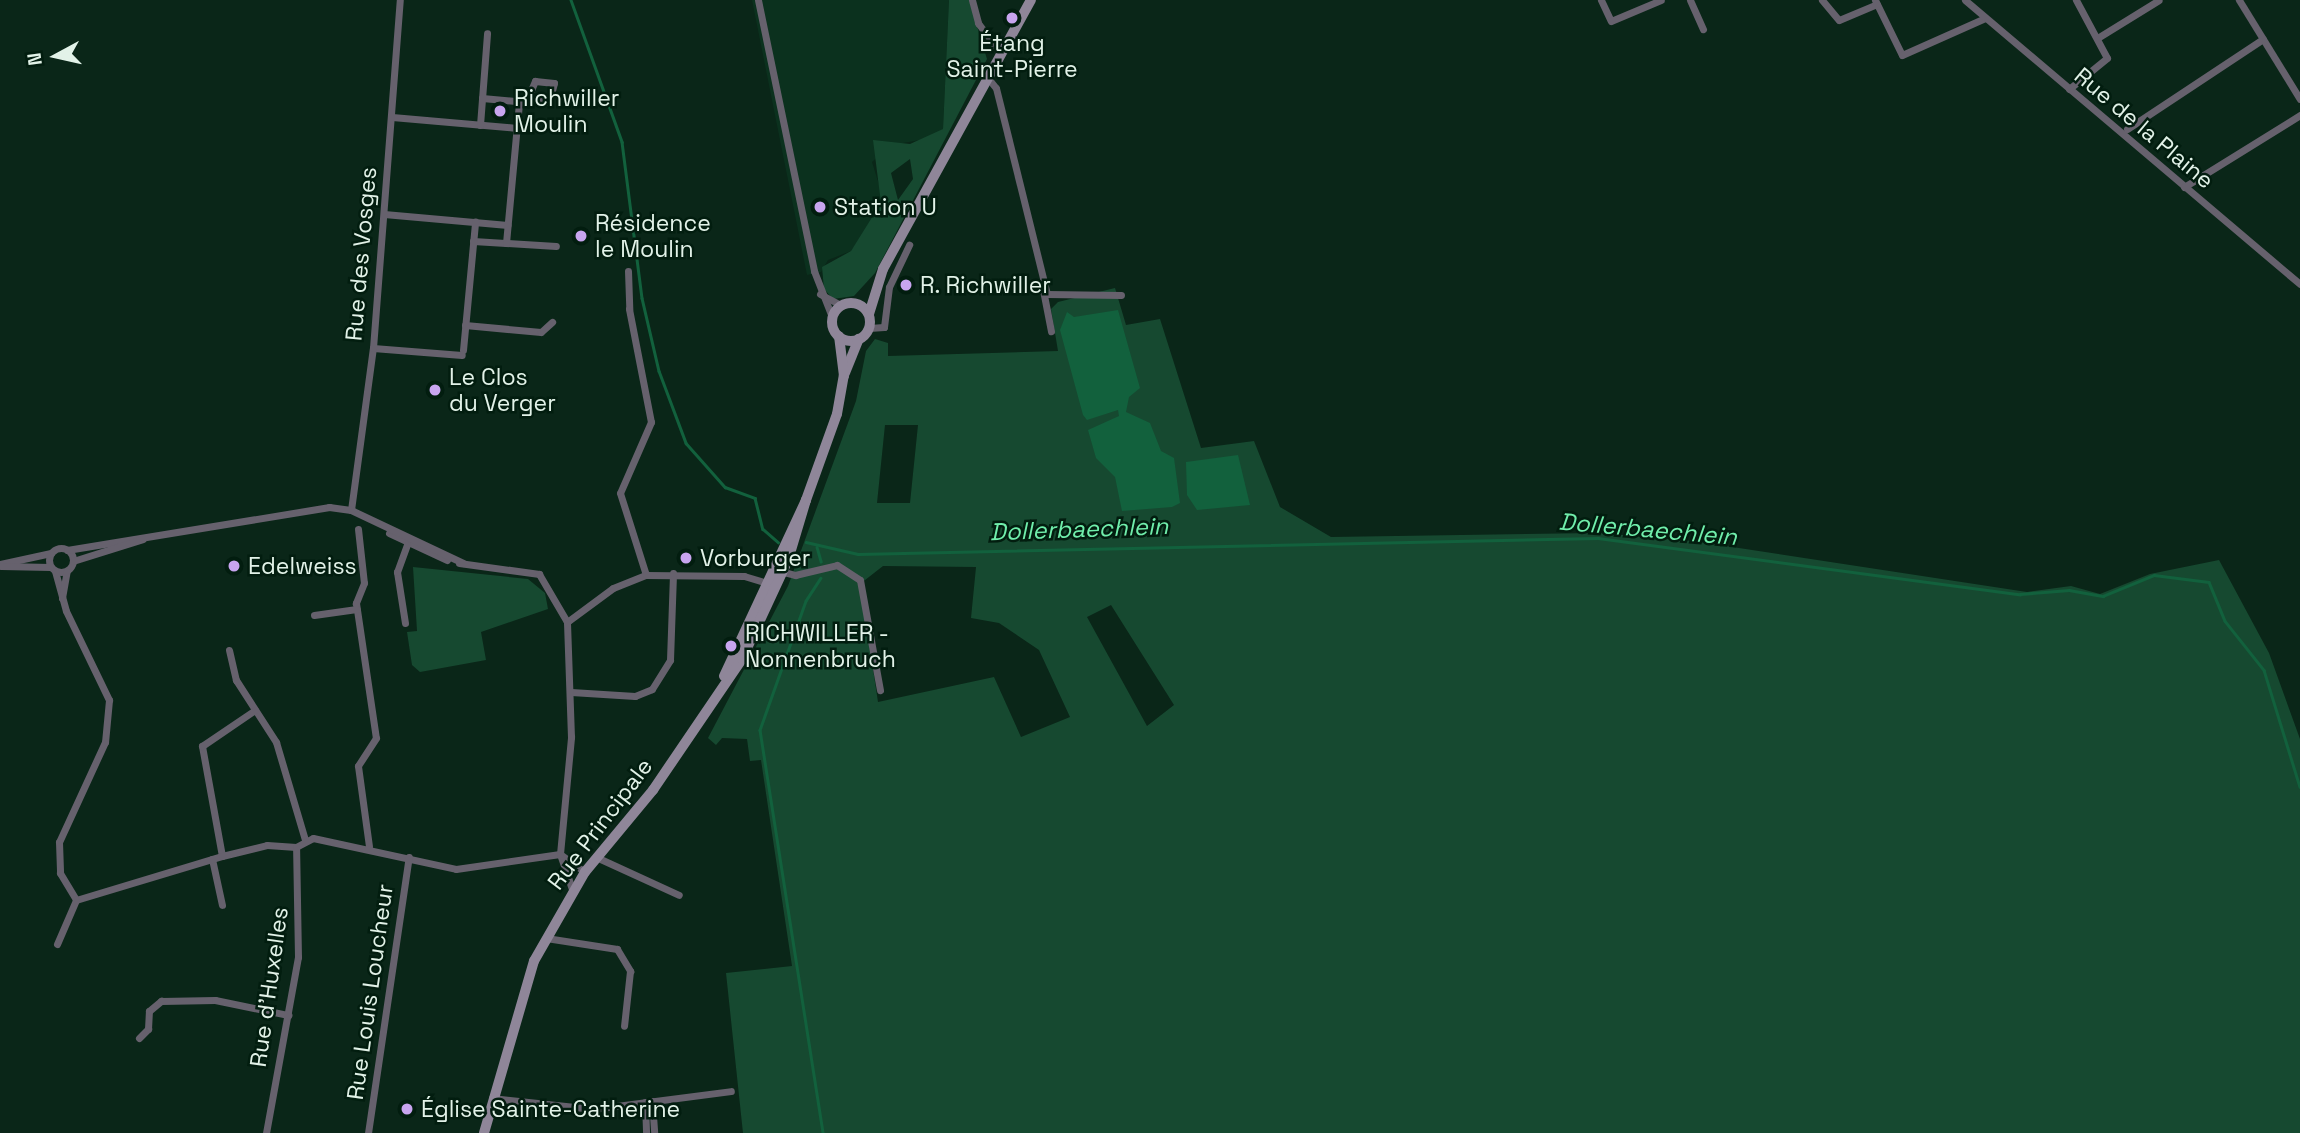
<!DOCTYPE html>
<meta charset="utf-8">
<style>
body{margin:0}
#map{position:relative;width:2300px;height:1133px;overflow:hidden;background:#0a2618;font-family:"Space Grotesk",sans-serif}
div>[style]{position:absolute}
.built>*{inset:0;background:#0b311e}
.green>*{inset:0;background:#164930}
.water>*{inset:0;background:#12613d}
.stream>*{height:2.5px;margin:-1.25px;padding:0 1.25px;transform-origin:1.25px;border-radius:1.25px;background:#12613d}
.street>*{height:7px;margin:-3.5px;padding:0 3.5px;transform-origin:3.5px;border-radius:3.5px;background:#66616d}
.street>.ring{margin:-3.5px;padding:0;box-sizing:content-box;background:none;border:7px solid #66616d;border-radius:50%}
.secondary>*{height:10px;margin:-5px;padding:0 5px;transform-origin:5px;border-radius:5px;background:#8f8699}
.secondary>.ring{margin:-5px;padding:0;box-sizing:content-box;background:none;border:10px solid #8f8699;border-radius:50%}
.dots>*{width:19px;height:19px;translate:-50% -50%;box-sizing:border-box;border:4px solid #021d0f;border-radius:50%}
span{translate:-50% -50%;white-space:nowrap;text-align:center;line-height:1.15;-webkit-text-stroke:5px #021d0f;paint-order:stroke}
.poi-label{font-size:23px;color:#e2f2e8}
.left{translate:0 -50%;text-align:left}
.street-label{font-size:23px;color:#e2f2e8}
.water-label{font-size:24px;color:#70eeab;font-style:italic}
.north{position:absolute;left:21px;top:21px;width:70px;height:70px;-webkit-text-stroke:5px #021d0f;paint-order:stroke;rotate:262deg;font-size:19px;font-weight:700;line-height:28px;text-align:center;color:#e2f2e8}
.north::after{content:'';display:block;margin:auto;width:24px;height:32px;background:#e2f2e8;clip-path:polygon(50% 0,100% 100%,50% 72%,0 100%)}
</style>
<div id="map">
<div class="built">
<div style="clip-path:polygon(752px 0,949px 0,943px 129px,932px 138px,891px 145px,872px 162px,881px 191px,877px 214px,851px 251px,828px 260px,821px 272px,807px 275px)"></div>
</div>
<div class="green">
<div style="clip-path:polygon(evenodd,949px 0,969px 0,987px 59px,875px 273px,854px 296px,833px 299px,824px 289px,822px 267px,851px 251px,881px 203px,873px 140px,910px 144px,943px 129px,949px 0,910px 159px,913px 179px,898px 200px,891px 173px,910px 159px)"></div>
<div style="clip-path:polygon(evenodd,1115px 288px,1126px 325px,1160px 319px,1201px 448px,1254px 441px,1280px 507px,1331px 537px,1599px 533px,1693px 541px,2027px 592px,2071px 586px,2100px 594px,2150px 574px,2219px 560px,2269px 653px,2300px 739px,2300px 1133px,743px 1133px,726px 973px,792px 966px,761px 760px,750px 761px,747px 739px,722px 738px,716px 745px,708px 738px,788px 586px,856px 401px,866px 351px,875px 339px,888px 343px,888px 356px,1058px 351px,1051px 309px,1058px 302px,1115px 288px,885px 425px,918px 425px,910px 503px,877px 503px,885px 425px,1115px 288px,883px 566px,976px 567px,971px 618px,999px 623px,1039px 650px,1070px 717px,1021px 737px,994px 677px,878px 702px,860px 584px,883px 566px,1115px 288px,1111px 605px,1174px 705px,1147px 726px,1087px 617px,1111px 605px)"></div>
<div style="clip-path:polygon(413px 567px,528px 579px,545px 593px,548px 609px,481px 632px,486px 660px,420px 672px,412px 665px,407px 632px,417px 631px)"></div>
</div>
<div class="water">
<div style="clip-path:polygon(1118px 310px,1140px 388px,1129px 397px,1126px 412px,1150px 423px,1161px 451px,1174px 458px,1180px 503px,1172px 507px,1122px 511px,1115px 477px,1096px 458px,1088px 430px,1119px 416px,1118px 410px,1087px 420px,1083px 415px,1060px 330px,1067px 312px,1074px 317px)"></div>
<div style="clip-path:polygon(1238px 455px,1250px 505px,1197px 510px,1187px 495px,1186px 462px)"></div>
</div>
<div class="stream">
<div style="left:571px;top:0;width:151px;rotate:70.2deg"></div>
<div style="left:622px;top:142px;width:157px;rotate:82.7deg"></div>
<div style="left:642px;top:298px;width:75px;rotate:76.9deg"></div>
<div style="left:659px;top:371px;width:77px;rotate:69.4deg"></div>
<div style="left:686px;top:443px;width:59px;rotate:48.4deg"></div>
<div style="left:725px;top:487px;width:32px;rotate:20deg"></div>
<div style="left:755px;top:498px;width:32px;rotate:76deg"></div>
<div style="left:763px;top:529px;width:20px;rotate:41deg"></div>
<div style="left:806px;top:542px;width:53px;rotate:13deg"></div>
<div style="left:858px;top:554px;width:740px;rotate:-1.24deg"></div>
<div style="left:1598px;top:538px;width:426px;rotate:7.6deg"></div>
<div style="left:2020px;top:594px;width:49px;rotate:-4.7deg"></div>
<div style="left:2069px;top:590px;width:35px;rotate:10deg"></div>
<div style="left:2103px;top:596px;width:55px;rotate:-22.4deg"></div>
<div style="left:2154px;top:575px;width:55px;rotate:7.3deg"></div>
<div style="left:2209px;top:582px;width:42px;rotate:67.7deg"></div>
<div style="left:2225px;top:621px;width:63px;rotate:51.5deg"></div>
<div style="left:2264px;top:670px;width:122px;rotate:72.9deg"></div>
<div style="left:817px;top:547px;width:15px;rotate:74deg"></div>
<div style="left:821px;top:578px;width:27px;rotate:123deg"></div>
<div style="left:806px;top:601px;width:137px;rotate:109.6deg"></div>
<div style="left:760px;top:730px;width:408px;rotate:81.1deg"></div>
</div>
<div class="street">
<div style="left:758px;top:0;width:277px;rotate:78.3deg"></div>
<div style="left:814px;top:271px;width:49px;rotate:68.6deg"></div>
<div style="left:972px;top:0;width:24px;rotate:75deg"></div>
<div style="left:978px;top:23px;width:38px;rotate:53deg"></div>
<div style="left:1601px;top:0;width:23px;rotate:65deg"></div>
<div style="left:1611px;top:21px;width:54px;rotate:-22.8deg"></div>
<div style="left:1690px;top:0;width:32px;rotate:66deg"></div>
<div style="left:1822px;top:0;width:26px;rotate:50deg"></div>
<div style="left:1839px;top:20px;width:41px;rotate:-22.8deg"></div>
<div style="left:1875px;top:0;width:61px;rotate:63.9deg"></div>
<div style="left:1902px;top:55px;width:91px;rotate:-24deg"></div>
<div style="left:1965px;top:0;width:439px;rotate:40.3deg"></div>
<div style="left:2239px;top:0;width:116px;rotate:58.4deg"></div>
<div style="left:2099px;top:37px;width:70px;rotate:-31.7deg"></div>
<div style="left:987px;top:77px;width:14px;rotate:51deg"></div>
<div style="left:996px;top:88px;width:212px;rotate:76.1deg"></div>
<div style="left:1047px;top:294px;width:74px;rotate:0.8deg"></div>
<div style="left:2069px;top:89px;width:49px;rotate:-39.2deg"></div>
<div style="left:2107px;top:58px;width:66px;rotate:-118.1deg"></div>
<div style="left:482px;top:98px;width:44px;rotate:5.2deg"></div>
<div style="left:526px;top:102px;width:23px;rotate:-67deg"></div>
<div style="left:535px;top:81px;width:19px;rotate:6deg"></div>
<div style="left:554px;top:83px;width:20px;rotate:105deg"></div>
<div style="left:549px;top:102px;width:17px;rotate:-167deg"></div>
<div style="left:392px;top:117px;width:125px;rotate:5deg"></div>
<div style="left:480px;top:125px;width:92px;rotate:-85.6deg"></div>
<div style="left:2127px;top:129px;width:163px;rotate:-33.5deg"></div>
<div style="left:2184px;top:187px;width:137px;rotate:-31.8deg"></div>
<div style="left:384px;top:214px;width:124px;rotate:5.1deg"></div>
<div style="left:473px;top:241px;width:83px;rotate:3.4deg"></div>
<div style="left:506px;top:243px;width:142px;rotate:-84.7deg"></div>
<div style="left:628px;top:271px;width:38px;rotate:88deg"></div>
<div style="left:629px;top:309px;width:115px;rotate:79deg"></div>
<div style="left:651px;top:422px;width:77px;rotate:113.6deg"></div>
<div style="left:620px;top:493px;width:86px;rotate:72.4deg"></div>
<div style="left:1043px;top:290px;width:42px;rotate:79deg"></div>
<div style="left:820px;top:294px;width:24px;rotate:28deg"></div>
<div style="left:465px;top:325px;width:76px;rotate:5.3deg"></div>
<div style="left:541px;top:332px;width:15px;rotate:-42deg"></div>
<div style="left:869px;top:328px;width:15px;rotate:-4deg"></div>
<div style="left:884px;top:327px;width:40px;rotate:-82.9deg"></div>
<div style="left:889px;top:287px;width:47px;rotate:-64.5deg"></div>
<div style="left:373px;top:348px;width:89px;rotate:4.5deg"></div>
<div style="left:463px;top:350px;width:129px;rotate:-84.6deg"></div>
<div style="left:351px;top:510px;width:163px;rotate:-82.3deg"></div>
<div style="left:373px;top:348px;width:349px;rotate:-85.6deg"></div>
<div style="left:358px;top:529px;width:54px;rotate:83.7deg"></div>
<div style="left:364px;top:583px;width:22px;rotate:112deg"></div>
<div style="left:356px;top:603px;width:136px;rotate:81.6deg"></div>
<div style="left:376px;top:738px;width:33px;rotate:123deg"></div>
<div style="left:358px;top:766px;width:81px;rotate:82.2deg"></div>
<div style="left:389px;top:533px;width:64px;rotate:25deg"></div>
<div class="ring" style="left:49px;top:548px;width:17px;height:17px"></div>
<div style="left:67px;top:550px;width:266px;rotate:-9.3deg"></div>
<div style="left:329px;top:507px;width:22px;rotate:8deg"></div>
<div style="left:351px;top:510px;width:124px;rotate:25.3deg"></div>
<div style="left:73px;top:561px;width:73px;rotate:-17.4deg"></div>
<div style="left:459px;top:563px;width:81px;rotate:7.8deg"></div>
<div style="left:539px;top:574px;width:56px;rotate:59.7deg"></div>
<div style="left:0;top:564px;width:52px;rotate:-12.2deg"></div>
<div style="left:1px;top:566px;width:49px;rotate:1.2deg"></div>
<div style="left:55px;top:571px;width:41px;rotate:74.6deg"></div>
<div style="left:66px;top:611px;width:99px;rotate:64.2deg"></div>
<div style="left:109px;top:700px;width:42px;rotate:95.4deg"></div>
<div style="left:105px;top:742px;width:110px;rotate:114.7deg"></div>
<div style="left:59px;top:842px;width:31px;rotate:88deg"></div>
<div style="left:60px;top:873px;width:31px;rotate:59deg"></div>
<div style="left:780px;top:571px;width:16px;rotate:15deg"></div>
<div style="left:795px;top:575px;width:43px;rotate:-13.4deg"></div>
<div style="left:837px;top:565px;width:27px;rotate:33deg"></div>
<div style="left:860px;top:580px;width:112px;rotate:79.7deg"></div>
<div style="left:62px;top:598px;width:27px;rotate:-80deg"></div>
<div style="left:314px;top:615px;width:43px;rotate:-7.9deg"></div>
<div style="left:567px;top:622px;width:57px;rotate:-36.5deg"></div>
<div style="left:613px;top:588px;width:35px;rotate:-22deg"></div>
<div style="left:646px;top:575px;width:98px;rotate:0.6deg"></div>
<div style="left:744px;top:576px;width:28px;rotate:17deg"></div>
<div style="left:405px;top:623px;width:52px;rotate:-98.9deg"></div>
<div style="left:397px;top:572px;width:29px;rotate:-70deg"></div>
<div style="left:229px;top:650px;width:31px;rotate:77deg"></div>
<div style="left:236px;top:680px;width:74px;rotate:57.2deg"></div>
<div style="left:276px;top:742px;width:102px;rotate:73.5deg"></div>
<div style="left:571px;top:692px;width:64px;rotate:3.6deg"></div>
<div style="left:635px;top:696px;width:18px;rotate:-22deg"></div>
<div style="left:652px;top:689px;width:34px;rotate:-58deg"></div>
<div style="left:670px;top:660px;width:87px;rotate:-88deg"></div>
<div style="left:222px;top:856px;width:112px;rotate:-100.3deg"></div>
<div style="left:202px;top:746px;width:64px;rotate:-34.2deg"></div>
<div style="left:596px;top:857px;width:91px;rotate:24.6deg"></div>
<div style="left:212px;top:859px;width:47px;rotate:77.7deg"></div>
<div style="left:573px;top:892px;width:40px;rotate:-108.9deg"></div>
<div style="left:560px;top:854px;width:31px;rotate:36deg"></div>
<div style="left:76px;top:900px;width:152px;rotate:-16.8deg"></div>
<div style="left:222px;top:856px;width:46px;rotate:-13.7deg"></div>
<div style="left:267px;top:845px;width:29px;rotate:4deg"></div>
<div style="left:296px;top:847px;width:19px;rotate:-28deg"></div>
<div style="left:313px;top:838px;width:146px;rotate:12.2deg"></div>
<div style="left:456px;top:869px;width:105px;rotate:-8.2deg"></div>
<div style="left:560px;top:854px;width:118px;rotate:-84.6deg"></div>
<div style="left:571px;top:737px;width:115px;rotate:-92deg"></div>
<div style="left:546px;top:938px;width:72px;rotate:8.8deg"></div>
<div style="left:617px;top:949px;width:26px;rotate:59deg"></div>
<div style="left:630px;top:971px;width:55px;rotate:96.2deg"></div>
<div style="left:57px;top:944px;width:48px;rotate:-66.6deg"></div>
<div style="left:139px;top:1038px;width:13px;rotate:-45deg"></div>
<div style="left:148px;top:1029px;width:18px;rotate:-87deg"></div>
<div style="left:149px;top:1011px;width:16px;rotate:-40deg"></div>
<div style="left:161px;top:1001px;width:54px;rotate:-1.1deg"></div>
<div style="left:215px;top:1000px;width:75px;rotate:11.6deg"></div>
<div style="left:492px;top:1098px;width:102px;rotate:6.2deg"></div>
<div style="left:593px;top:1109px;width:139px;rotate:-7.4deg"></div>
<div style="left:652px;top:1101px;width:32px;rotate:86deg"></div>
<div style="left:645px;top:1102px;width:31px;rotate:88deg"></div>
<div style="left:266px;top:1133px;width:179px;rotate:-79.7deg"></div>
<div style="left:298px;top:957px;width:110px;rotate:-91deg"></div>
<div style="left:368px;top:1133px;width:279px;rotate:-81.6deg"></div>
</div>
<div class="secondary">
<div class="ring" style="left:832px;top:303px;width:28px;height:28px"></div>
<div style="left:869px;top:314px;width:47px;rotate:-72.7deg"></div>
<div style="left:883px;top:269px;width:307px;rotate:-61.2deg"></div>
<div style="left:845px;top:373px;width:37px;rotate:-68deg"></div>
<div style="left:724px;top:676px;width:194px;rotate:-65deg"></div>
<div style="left:806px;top:500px;width:91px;rotate:-70.2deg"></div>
<div style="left:837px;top:414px;width:39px;rotate:-80deg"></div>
<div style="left:844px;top:376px;width:40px;rotate:-97.1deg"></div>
<div style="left:484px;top:1133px;width:179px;rotate:-73.8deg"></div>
<div style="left:534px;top:961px;width:103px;rotate:-60.2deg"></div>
<div style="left:585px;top:872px;width:107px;rotate:-50.3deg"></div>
<div style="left:653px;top:790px;width:158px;rotate:-55.8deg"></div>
<div style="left:742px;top:659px;width:109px;rotate:-65.1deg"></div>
<div style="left:788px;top:560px;width:63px;rotate:-73.3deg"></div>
</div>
<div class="dots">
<div style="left:1012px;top:18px;background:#c8a5ef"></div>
<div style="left:500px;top:111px;background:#c8a5ef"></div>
<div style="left:820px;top:207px;background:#c8a5ef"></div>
<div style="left:581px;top:236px;background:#c8a5ef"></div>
<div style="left:906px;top:285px;background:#c8a5ef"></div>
<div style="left:435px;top:390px;background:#c8a5ef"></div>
<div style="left:686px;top:558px;background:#c8a5ef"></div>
<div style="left:234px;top:566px;background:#c8a5ef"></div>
<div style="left:731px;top:646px;background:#c8a5ef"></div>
<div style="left:407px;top:1109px;background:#c8a5ef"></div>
</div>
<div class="poi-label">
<span style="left:1012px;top:56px">Étang<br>Saint-Pierre</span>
<span class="left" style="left:514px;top:111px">Richwiller<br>Moulin</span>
<span class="left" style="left:834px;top:207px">Station U</span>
<span class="left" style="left:595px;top:236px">Résidence<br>le Moulin</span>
<span class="left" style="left:920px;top:285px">R. Richwiller</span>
<span class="left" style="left:449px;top:390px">Le Clos<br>du Verger</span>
<span class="left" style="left:700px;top:558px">Vorburger</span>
<span class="left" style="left:248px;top:566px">Edelweiss</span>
<span class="left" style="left:745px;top:646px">RICHWILLER -<br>Nonnenbruch</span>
<span class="left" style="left:421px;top:1109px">Église Sainte-Catherine</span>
</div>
<div class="street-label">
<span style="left:2144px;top:128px;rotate:40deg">Rue de la Plaine</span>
<span style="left:361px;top:254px;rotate:-85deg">Rue des Vosges</span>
<span style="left:600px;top:824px;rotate:-53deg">Rue Principale</span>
<span style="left:269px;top:987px;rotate:-82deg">Rue d'Huxelles</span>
<span style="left:370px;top:992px;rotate:-82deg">Rue Louis Loucheur</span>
</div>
<div class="water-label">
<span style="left:1079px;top:529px;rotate:-2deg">Dollerbaechlein</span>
<span style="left:1648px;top:529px;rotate:5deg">Dollerbaechlein</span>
</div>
<div class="north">N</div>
</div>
